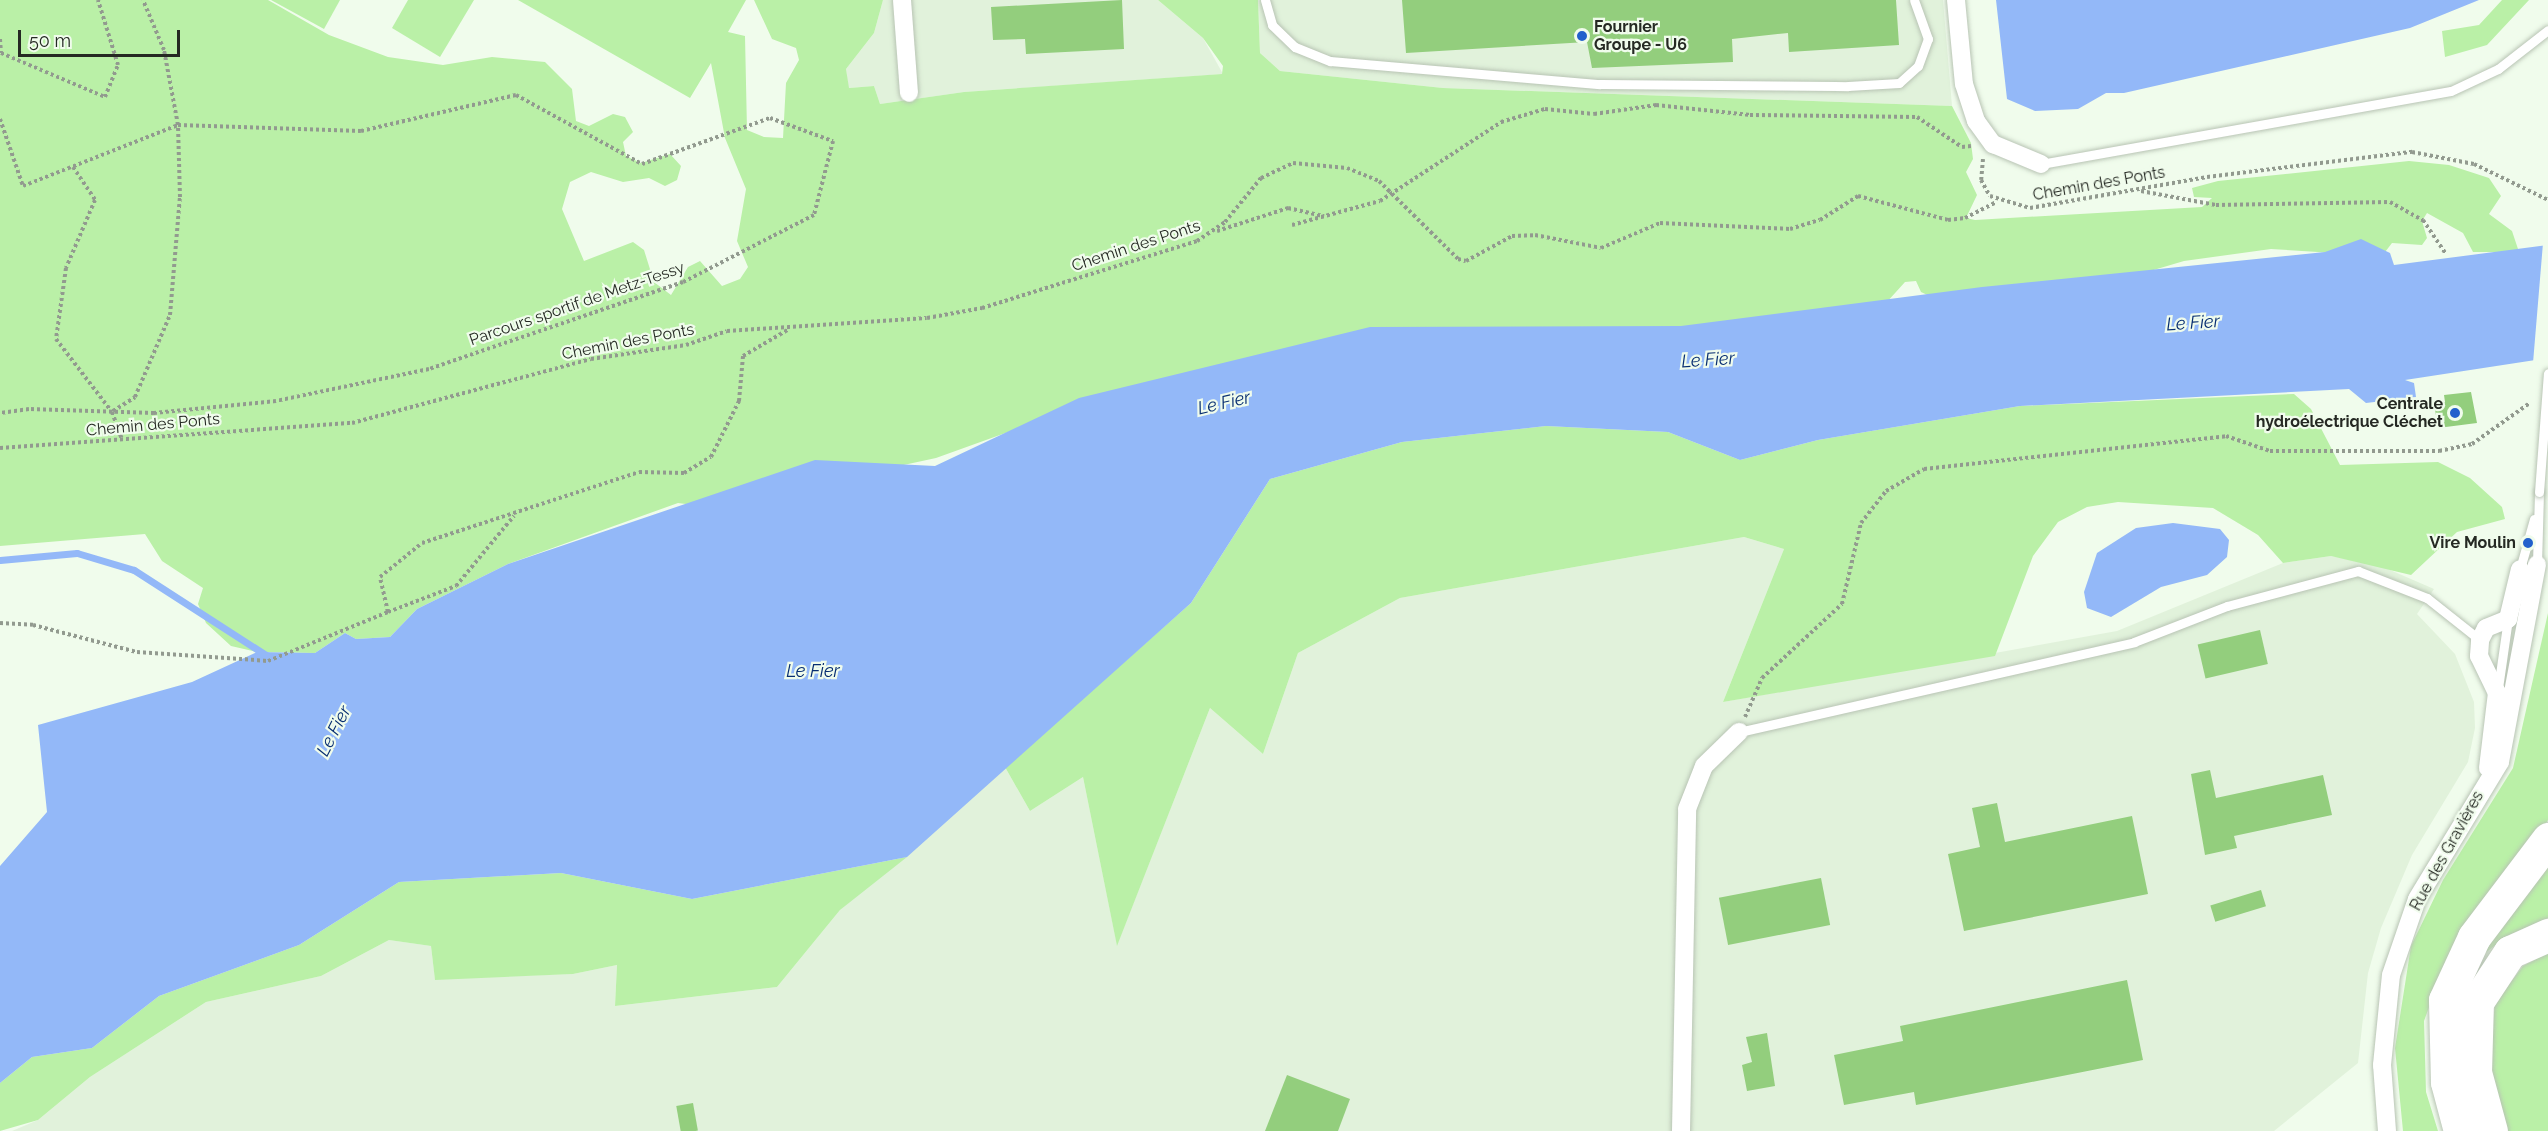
<!DOCTYPE html>
<meta charset="utf-8">
<style>
body{margin:0}
#map{position:relative;width:2548px;height:1131px;overflow:hidden;background:#f0fcec;font-family:Raleway,sans-serif}
div>[style]{position:absolute}
.built>*{inset:0;background:#e1f2db}
.green>*{inset:0;background:#baf0a7}
.water>*{inset:0;background:#93b8f8}
.pier>*{inset:0;background:#f0fcec}
.stream>*{height:7px;margin:-3.5px;padding:0 3.5px;transform-origin:3.5px;border-radius:3.5px;background:#93b8f8}
.building>*{inset:0;background:#93ce7d;transform-origin:0 0}
.path>*{height:4px;margin-top:-2px;transform-origin:0;background:repeating-linear-gradient(90deg,#929a8f 0 3px,transparent 0 6px)}
.roads{filter:drop-shadow(0 0 2px #b8c4b4) drop-shadow(0 0 2px #b8c4b4)}
.lane>*{height:9px;margin:-4.5px;padding:0 4.5px;transform-origin:4.5px;border-radius:4.5px;background:#fff}
.street>*{height:18px;margin:-9px;padding:0 9px;transform-origin:9px;border-radius:9px;background:#fff}
.highway>*{height:33px;margin:-16.5px;padding:0 16.5px;transform-origin:16.5px;border-radius:16.5px;background:#fff}
.bridges{filter:drop-shadow(0 0 2px #b8c4b4) drop-shadow(0 0 2px #b8c4b4)}
.lane-bridge>*{height:9px;margin:-4.5px;padding:0 4.5px;transform-origin:4.5px;border-radius:4.5px;background:#fff}
.dots>*{width:16px;height:16px;translate:-50% -50%;box-sizing:border-box;border:3px solid #f0fcec;border-radius:50%}
span{translate:-50% -50%;white-space:nowrap;text-align:center;line-height:1.15;-webkit-text-stroke:4.5px #f0fcec;paint-order:stroke}
.poi-label{font-size:16px;color:#252923;font-weight:700}
.left{translate:0 -50%;text-align:left}
.right{translate:-100% -50%;text-align:right}
.street-label{font-size:16px;color:#252923}
.water-label{font-size:18px;color:#062d71;font-style:italic}
.scale{position:absolute;left:18px;top:30px;width:162px;height:27px;box-sizing:border-box;border:3px solid #252923;border-top:0;padding-left:8px;font-size:18px;line-height:21px;white-space:nowrap;color:#252923;-webkit-text-stroke:4px #f0fcec;paint-order:stroke}
</style>
<div id="map">
<div class="built">
<div style="clip-path:polygon(883px 0,1158px 0,1203px 38px,1223px 74px,964px 92px,880px 104px,874px 86px,848px 88px,846px 69px,874px 33px)"></div>
<div style="clip-path:polygon(1258px 0,1943px 0,1952px 106px,1443px 88px,1280px 71px,1260px 53px)"></div>
<div style="clip-path:polygon(1744px 537px,1784px 549px,1723px 702px,2117px 631px,2283px 563px,2331px 556px,2374px 563px,2434px 589px,2417px 614px,2455px 654px,2474px 702px,2475px 728px,2468px 762px,2412px 855px,2381px 928px,2368px 973px,2358px 1063px,2274px 1131px,12px 1131px,38px 1120px,90px 1077px,206px 1002px,321px 976px,389px 940px,431px 946px,435px 979px,573px 974px,617px 965px,615px 1006px,777px 987px,840px 910px,1005px 767px,1030px 811px,1083px 777px,1117px 945px,1210px 708px,1263px 754px,1298px 653px,1400px 598px)"></div>
</div>
<div class="green">
<div style="clip-path:polygon(0 0,268px 0,329px 35px,388px 57px,443px 65px,492px 57px,545px 62px,572px 89px,576px 121px,589px 126px,613px 114px,625px 117px,633px 132px,623px 142px,626px 156px,641px 163px,670px 154px,681px 166px,677px 180px,665px 186px,649px 178px,623px 182px,591px 172px,570px 182px,562px 209px,584px 261px,633px 242px,644px 250px,654px 282px,671px 295px,688px 267px,700px 261px,722px 286px,740px 279px,748px 267px,737px 241px,746px 189px,725px 138px,711px 63px,690px 98px,518px 0,746px 0,728px 32px,745px 36px,747px 130px,764px 137px,783px 138px,786px 83px,799px 60px,796px 48px,772px 39px,754px 0,883px 0,874px 33px,846px 69px,849px 88px,874px 86px,880px 104px,964px 92px,1222px 74px,1223px 66px,1203px 38px,1158px 0,1258px 0,1260px 53px,1280px 71px,1443px 88px,1952px 106px,1971px 143px,1973px 159px,1966px 172px,1977px 195px,1966px 218px,1975px 220px,2202px 207px,2212px 198px,2194px 197px,2192px 188px,2218px 181px,2409px 161px,2449px 165px,2489px 178px,2501px 196px,2489px 214px,2512px 231px,2519px 252px,2473px 252px,2463px 233px,2427px 213px,2422px 221px,2427px 238px,2422px 245px,2392px 243px,2382px 256px,2271px 249px,2184px 261px,2130px 277px,1938px 300px,1921px 292px,1916px 281px,1905px 282px,1886px 303px,1011px 431px,936px 458px,709px 507px,678px 503px,508px 564px,417px 609px,390px 637px,356px 639px,345px 633px,315px 653px,257px 652px,231px 646px,206px 623px,198px 604px,203px 588px,162px 561px,145px 534px,0 546px)"></div>
<div style="clip-path:polygon(271px 0,340px 0,324px 29px)"></div>
<div style="clip-path:polygon(408px 0,474px 0,440px 57px,392px 28px)"></div>
<div style="clip-path:polygon(2502px 0,2529px 0,2487px 45px,2445px 57px,2442px 31px,2479px 25px)"></div>
<div style="clip-path:polygon(2294px 394px,2311px 409px,2340px 465px,2438px 462px,2470px 478px,2502px 507px,2505px 519px,2457px 532px,2411px 575px,2331px 556px,2283px 563px,2258px 535px,2213px 508px,2118px 502px,2087px 507px,2058px 522px,2033px 556px,1995px 656px,1723px 702px,1784px 549px,1744px 537px,1400px 598px,1298px 653px,1263px 754px,1210px 708px,1117px 946px,1083px 777px,1030px 811px,1005px 767px,1191px 603px,1270px 479px,1402px 442px,1546px 426px,1668px 432px,1740px 460px,1818px 440px,2020px 406px)"></div>
<div style="clip-path:polygon(2548px 613px,2548px 820px,2440px 977px,2424px 1021px,2426px 1092px,2438px 1131px,2403px 1131px,2395px 1048px,2411px 946px,2443px 880px,2513px 768px)"></div>
<div style="clip-path:polygon(907px 857px,840px 910px,777px 987px,615px 1006px,617px 965px,573px 974px,435px 980px,431px 946px,389px 940px,321px 976px,206px 1002px,90px 1077px,38px 1120px,0 1131px,0 1083px,32px 1057px,92px 1048px,159px 996px,299px 945px,399px 882px,561px 873px,692px 899px)"></div>
<div style="clip-path:polygon(2548px 863px,2548px 918px,2507px 936px,2471px 964px)"></div>
<div style="clip-path:polygon(2548px 953px,2548px 1131px,2506px 1131px,2489px 1061px,2495px 1003px,2523px 966px)"></div>
</div>
<div class="water">
<div style="clip-path:polygon(1996px 0,2479px 0,2410px 28px,2124px 93px,2106px 93px,2078px 109px,2035px 111px,2007px 99px)"></div>
<div style="clip-path:polygon(2361px 239px,2390px 253px,2394px 265px,2548px 245px,2548px 358px,2405px 380px,2414px 383px,2416px 397px,2366px 403px,2349px 389px,2020px 406px,1818px 440px,1740px 460px,1668px 432px,1546px 426px,1402px 442px,1270px 479px,1191px 603px,907px 857px,692px 899px,561px 873px,399px 882px,299px 945px,159px 996px,92px 1048px,32px 1057px,0 1083px,0 866px,47px 812px,38px 725px,192px 682px,257px 652px,315px 653px,345px 633px,356px 639px,390px 637px,417px 609px,508px 564px,815px 460px,935px 466px,1079px 398px,1370px 327px,1681px 326px,1982px 287px,2325px 252px)"></div>
<div style="clip-path:polygon(2173px 523px,2220px 529px,2229px 540px,2227px 557px,2207px 575px,2161px 587px,2111px 617px,2087px 608px,2084px 592px,2097px 553px,2136px 528px)"></div>
</div>
<div class="pier">
<div style="clip-path:polygon(2548px 242px,2548px 361px,2533px 363px,2543px 243px)"></div>
</div>
<div class="stream">
<div style="left:0;top:560px;width:77px;rotate:-5.2deg"></div>
<div style="left:77px;top:553px;width:59px;rotate:16.6deg"></div>
<div style="left:134px;top:570px;width:161px;rotate:32.8deg"></div>
</div>
<div class="building">
<div style="clip-path:polygon(1122px 0,1124px 49px,1026px 54px,1025px 39px,993px 40px,991px 7px)"></div>
<div style="clip-path:polygon(1402px 0,1896px 0,1899px 45px,1789px 52px,1788px 33px,1732px 39px,1733px 62px,1592px 68px,1587px 42px,1406px 53px)"></div>
<div style="clip-path:polygon(2471px 392px,2477px 423px,2438px 428px,2434px 403px,2445px 402px,2444px 395px)"></div>
<div style="left:2260px;top:630px;width:35px;height:64px;rotate:77deg"></div>
<div style="clip-path:polygon(2210px 770px,2216px 798px,2323px 775px,2332px 815px,2234px 836px,2237px 848px,2205px 855px,2191px 774px)"></div>
<div style="clip-path:polygon(1997px 803px,2005px 842px,2132px 816px,2148px 894px,1964px 931px,1948px 854px,1980px 847px,1972px 808px)"></div>
<div style="left:1821px;top:878px;width:48px;height:104px;rotate:79deg"></div>
<div style="left:2261px;top:890px;width:17px;height:53px;rotate:73deg"></div>
<div style="clip-path:polygon(2127px 980px,2143px 1060px,1916px 1105px,1914px 1092px,1844px 1105px,1834px 1055px,1903px 1041px,1900px 1026px)"></div>
<div style="clip-path:polygon(1767px 1033px,1775px 1086px,1747px 1091px,1742px 1065px,1752px 1062px,1746px 1037px)"></div>
<div style="clip-path:polygon(1287px 1075px,1350px 1099px,1338px 1131px,1265px 1131px)"></div>
<div style="left:693px;top:1103px;width:28px;height:17px;rotate:80deg"></div>
</div>
<div class="path">
<div style="left:0;top:39px;width:14px;rotate:86deg"></div>
<div style="left:1px;top:53px;width:113px;rotate:22.9deg"></div>
<div style="left:105px;top:97px;width:35px;rotate:-68deg"></div>
<div style="left:118px;top:65px;width:68px;rotate:-107.1deg"></div>
<div style="left:0;top:119px;width:71px;rotate:71.1deg"></div>
<div style="left:23px;top:186px;width:167px;rotate:-21.5deg"></div>
<div style="left:178px;top:125px;width:183px;rotate:1.9deg"></div>
<div style="left:361px;top:131px;width:159px;rotate:-13.1deg"></div>
<div style="left:516px;top:95px;width:144px;rotate:28.7deg"></div>
<div style="left:642px;top:164px;width:136px;rotate:-19.8deg"></div>
<div style="left:770px;top:118px;width:67px;rotate:20.1deg"></div>
<div style="left:833px;top:141px;width:76px;rotate:104.4deg"></div>
<div style="left:814px;top:215px;width:147px;rotate:152.9deg"></div>
<div style="left:683px;top:282px;width:268px;rotate:161.1deg"></div>
<div style="left:429px;top:369px;width:156px;rotate:168.2deg"></div>
<div style="left:276px;top:401px;width:123px;rotate:174.4deg"></div>
<div style="left:154px;top:413px;width:125px;rotate:-178.2deg"></div>
<div style="left:29px;top:409px;width:29px;rotate:172deg"></div>
<div style="left:1983px;top:159px;width:21px;rotate:95deg"></div>
<div style="left:1981px;top:180px;width:18px;rotate:61deg"></div>
<div style="left:1990px;top:196px;width:42px;rotate:16.7deg"></div>
<div style="left:2030px;top:208px;width:180px;rotate:-9.9deg"></div>
<div style="left:2207px;top:177px;width:207px;rotate:-7deg"></div>
<div style="left:2412px;top:152px;width:63px;rotate:11deg"></div>
<div style="left:2474px;top:164px;width:82px;rotate:25.9deg"></div>
<div style="left:73px;top:167px;width:40px;rotate:56deg"></div>
<div style="left:95px;top:200px;width:74px;rotate:113.1deg"></div>
<div style="left:66px;top:268px;width:72px;rotate:98deg"></div>
<div style="left:56px;top:339px;width:92px;rotate:52.5deg"></div>
<div style="left:112px;top:412px;width:29px;rotate:70deg"></div>
<div style="left:2141px;top:191px;width:76px;rotate:10.6deg"></div>
<div style="left:2216px;top:205px;width:174px;rotate:-1deg"></div>
<div style="left:2390px;top:202px;width:38px;rotate:29deg"></div>
<div style="left:2423px;top:220px;width:40px;rotate:56deg"></div>
<div style="left:1292px;top:225px;width:91px;rotate:-15.3deg"></div>
<div style="left:1380px;top:201px;width:145px;rotate:-33.1deg"></div>
<div style="left:1501px;top:122px;width:46px;rotate:-16.5deg"></div>
<div style="left:1545px;top:109px;width:49px;rotate:5.8deg"></div>
<div style="left:1594px;top:114px;width:63px;rotate:-8.3deg"></div>
<div style="left:1656px;top:105px;width:95px;rotate:6.1deg"></div>
<div style="left:1750px;top:115px;width:167px;rotate:0.7deg"></div>
<div style="left:1917px;top:117px;width:54px;rotate:33.7deg"></div>
<div style="left:1962px;top:147px;width:9px;rotate:-6deg"></div>
<div style="left:1217px;top:231px;width:75px;rotate:-17.9deg"></div>
<div style="left:1288px;top:208px;width:37px;rotate:13deg"></div>
<div style="left:113px;top:411px;width:26px;rotate:-32deg"></div>
<div style="left:135px;top:397px;width:89px;rotate:-66.9deg"></div>
<div style="left:170px;top:315px;width:118px;rotate:-85.2deg"></div>
<div style="left:180px;top:197px;width:72px;rotate:-91.6deg"></div>
<div style="left:178px;top:125px;width:76px;rotate:-100.6deg"></div>
<div style="left:164px;top:50px;width:54px;rotate:-112.8deg"></div>
<div style="left:0;top:448px;width:353px;rotate:-4.1deg"></div>
<div style="left:352px;top:423px;width:247px;rotate:-15deg"></div>
<div style="left:591px;top:359px;width:96px;rotate:-8.4deg"></div>
<div style="left:686px;top:345px;width:43px;rotate:-18.9deg"></div>
<div style="left:727px;top:331px;width:200px;rotate:-3.7deg"></div>
<div style="left:927px;top:318px;width:56px;rotate:-10.3deg"></div>
<div style="left:982px;top:308px;width:225px;rotate:-17.3deg"></div>
<div style="left:1197px;top:241px;width:34px;rotate:-34deg"></div>
<div style="left:1225px;top:222px;width:57px;rotate:-50.7deg"></div>
<div style="left:1261px;top:178px;width:35px;rotate:-25deg"></div>
<div style="left:1293px;top:163px;width:54px;rotate:5.3deg"></div>
<div style="left:1347px;top:168px;width:35px;rotate:22deg"></div>
<div style="left:1379px;top:181px;width:111px;rotate:44.6deg"></div>
<div style="left:1458px;top:259px;width:8px;rotate:14deg"></div>
<div style="left:1466px;top:261px;width:52px;rotate:-28.5deg"></div>
<div style="left:1512px;top:236px;width:23px;rotate:-2deg"></div>
<div style="left:1535px;top:235px;width:67px;rotate:11.1deg"></div>
<div style="left:1601px;top:248px;width:64px;rotate:-23deg"></div>
<div style="left:1660px;top:223px;width:130px;rotate:2.6deg"></div>
<div style="left:1790px;top:229px;width:31px;rotate:-17deg"></div>
<div style="left:1820px;top:220px;width:45px;rotate:-32.3deg"></div>
<div style="left:1858px;top:196px;width:93px;rotate:14.9deg"></div>
<div style="left:1948px;top:220px;width:17px;rotate:-7deg"></div>
<div style="left:1965px;top:218px;width:35px;rotate:-27deg"></div>
<div style="left:388px;top:612px;width:73px;rotate:-20.9deg"></div>
<div style="left:456px;top:586px;width:91px;rotate:-50.4deg"></div>
<div style="left:0;top:623px;width:33px;rotate:3deg"></div>
<div style="left:33px;top:625px;width:107px;rotate:14.6deg"></div>
<div style="left:137px;top:652px;width:131px;rotate:3.9deg"></div>
<div style="left:268px;top:661px;width:130px;rotate:-22.2deg"></div>
<div style="left:388px;top:612px;width:36px;rotate:-103deg"></div>
<div style="left:380px;top:577px;width:54px;rotate:-39deg"></div>
<div style="left:422px;top:543px;width:228px;rotate:-18.1deg"></div>
<div style="left:639px;top:472px;width:45px;rotate:1.3deg"></div>
<div style="left:684px;top:473px;width:31px;rotate:-31deg"></div>
<div style="left:711px;top:457px;width:63px;rotate:-63.4deg"></div>
<div style="left:739px;top:401px;width:45px;rotate:-84.9deg"></div>
<div style="left:743px;top:356px;width:53px;rotate:-30.4deg"></div>
<div style="left:1745px;top:717px;width:43px;rotate:-66.4deg"></div>
<div style="left:1762px;top:678px;width:109px;rotate:-42.8deg"></div>
<div style="left:1842px;top:604px;width:83px;rotate:-76.8deg"></div>
<div style="left:1861px;top:523px;width:41px;rotate:-52deg"></div>
<div style="left:1886px;top:491px;width:44px;rotate:-30.1deg"></div>
<div style="left:1924px;top:469px;width:304px;rotate:-6.2deg"></div>
<div style="left:2226px;top:436px;width:46px;rotate:18.8deg"></div>
<div style="left:2270px;top:451px;width:169px"></div>
<div style="left:2439px;top:451px;width:34px;rotate:-12deg"></div>
<div style="left:2472px;top:444px;width:71px;rotate:-35.3deg"></div>
</div>
<div class="roads">
<div class="lane">
<div style="left:1265px;top:0;width:26px;rotate:74deg"></div>
<div style="left:1272px;top:25px;width:32px;rotate:44deg"></div>
<div style="left:1295px;top:47px;width:38px;rotate:22deg"></div>
<div style="left:1330px;top:61px;width:271px;rotate:4.9deg"></div>
<div style="left:1600px;top:84px;width:248px;rotate:0.5deg"></div>
<div style="left:1848px;top:86px;width:51px;rotate:-3.4deg"></div>
<div style="left:1899px;top:83px;width:25px;rotate:-42deg"></div>
<div style="left:1918px;top:66px;width:29px;rotate:-70deg"></div>
<div style="left:1928px;top:39px;width:41px;rotate:-109.7deg"></div>
<div style="left:2041px;top:164px;width:416px;rotate:-10.1deg"></div>
<div style="left:2451px;top:91px;width:52px;rotate:-25.1deg"></div>
<div style="left:2498px;top:69px;width:63px;rotate:-38deg"></div>
<div style="left:2537px;top:564px;width:72px;rotate:-88.4deg"></div>
<div style="left:2520px;top:569px;width:52px;rotate:-74.4deg"></div>
<div style="left:2498px;top:688px;width:70px;rotate:-81.8deg"></div>
<div style="left:1739px;top:732px;width:405px;rotate:-12.8deg"></div>
<div style="left:2134px;top:642px;width:100px;rotate:-21.2deg"></div>
<div style="left:2227px;top:606px;width:136px;rotate:-15deg"></div>
<div style="left:2358px;top:571px;width:74px;rotate:21.4deg"></div>
<div style="left:2427px;top:598px;width:68px;rotate:38.4deg"></div>
</div>
<div class="street">
<div style="left:902px;top:0;width:93px;rotate:85.7deg"></div>
<div style="left:1956px;top:0;width:84px;rotate:84.6deg"></div>
<div style="left:1964px;top:84px;width:39px;rotate:72deg"></div>
<div style="left:1976px;top:121px;width:29px;rotate:54deg"></div>
<div style="left:1993px;top:144px;width:52px;rotate:22.6deg"></div>
<div style="left:2508px;top:619px;width:51px;rotate:-76.5deg"></div>
<div style="left:2488px;top:768px;width:76px;rotate:-83.2deg"></div>
<div style="left:2497px;top:693px;width:41px;rotate:-115.9deg"></div>
<div style="left:2479px;top:656px;width:16px;rotate:-86deg"></div>
<div style="left:2480px;top:640px;width:13px;rotate:-63deg"></div>
<div style="left:2486px;top:628px;width:24px;rotate:-22deg"></div>
<div style="left:1681px;top:1131px;width:322px;rotate:-88.9deg"></div>
<div style="left:1687px;top:809px;width:46px;rotate:-68.4deg"></div>
<div style="left:1704px;top:766px;width:49px;rotate:-44.2deg"></div>
<div style="left:2387px;top:1131px;width:66px;rotate:-94.3deg"></div>
<div style="left:2382px;top:1065px;width:90px;rotate:-84.3deg"></div>
<div style="left:2391px;top:975px;width:80px;rotate:-71.1deg"></div>
<div style="left:2417px;top:899px;width:160px;rotate:-58.8deg"></div>
<div style="left:2500px;top:762px;width:201px;rotate:-79.4deg"></div>
</div>
<div class="highway">
<div style="left:2460px;top:1131px;width:51px;rotate:-104.9deg"></div>
<div style="left:2447px;top:1082px;width:82px;rotate:-91.4deg"></div>
<div style="left:2445px;top:1000px;width:69px;rotate:-65.3deg"></div>
<div style="left:2474px;top:937px;width:123px;rotate:-52.9deg"></div>
<div style="left:2491px;top:1131px;width:61px;rotate:-105.2deg"></div>
<div style="left:2475px;top:1072px;width:70px;rotate:-88.4deg"></div>
<div style="left:2477px;top:1002px;width:60px;rotate:-56.6deg"></div>
<div style="left:2510px;top:952px;width:42px;rotate:-24.1deg"></div>
</div>
</div>
<div class="bridges">
<div class="lane-bridge">
<div style="left:2539px;top:492px;width:119px;rotate:-85.7deg"></div>
</div>
</div>
<div class="dots">
<div style="left:1582px;top:36px;background:#2260cc"></div>
<div style="left:2455px;top:413px;background:#2260cc"></div>
<div style="left:2528px;top:543px;background:#2260cc"></div>
</div>
<div class="poi-label">
<span class="left" style="left:1594px;top:36px">Fournier<br>Groupe - U6</span>
<span class="right" style="left:2443px;top:413px">Centrale<br>hydroélectrique Cléchet</span>
<span class="right" style="left:2516px;top:543px">Vire Moulin</span>
</div>
<div class="street-label">
<span style="left:2099px;top:184px;rotate:-10deg">Chemin des Ponts</span>
<span style="left:1136px;top:246px;rotate:-18deg">Chemin des Ponts</span>
<span style="left:577px;top:304px;rotate:-19deg">Parcours sportif de Metz-Tessy</span>
<span style="left:628px;top:342px;rotate:-11deg">Chemin des Ponts</span>
<span style="left:153px;top:425px;rotate:-5deg">Chemin des Ponts</span>
<span style="left:2447px;top:851px;rotate:-61deg">Rue des Gravières</span>
</div>
<div class="water-label">
<span style="left:2193px;top:323px;rotate:-4deg">Le Fier</span>
<span style="left:1708px;top:360px;rotate:-4deg">Le Fier</span>
<span style="left:1224px;top:403px;rotate:-13deg">Le Fier</span>
<span style="left:813px;top:671px">Le Fier</span>
<span style="left:334px;top:731px;rotate:-63deg">Le Fier</span>
</div>
<div class="scale">50 m</div>
</div>
